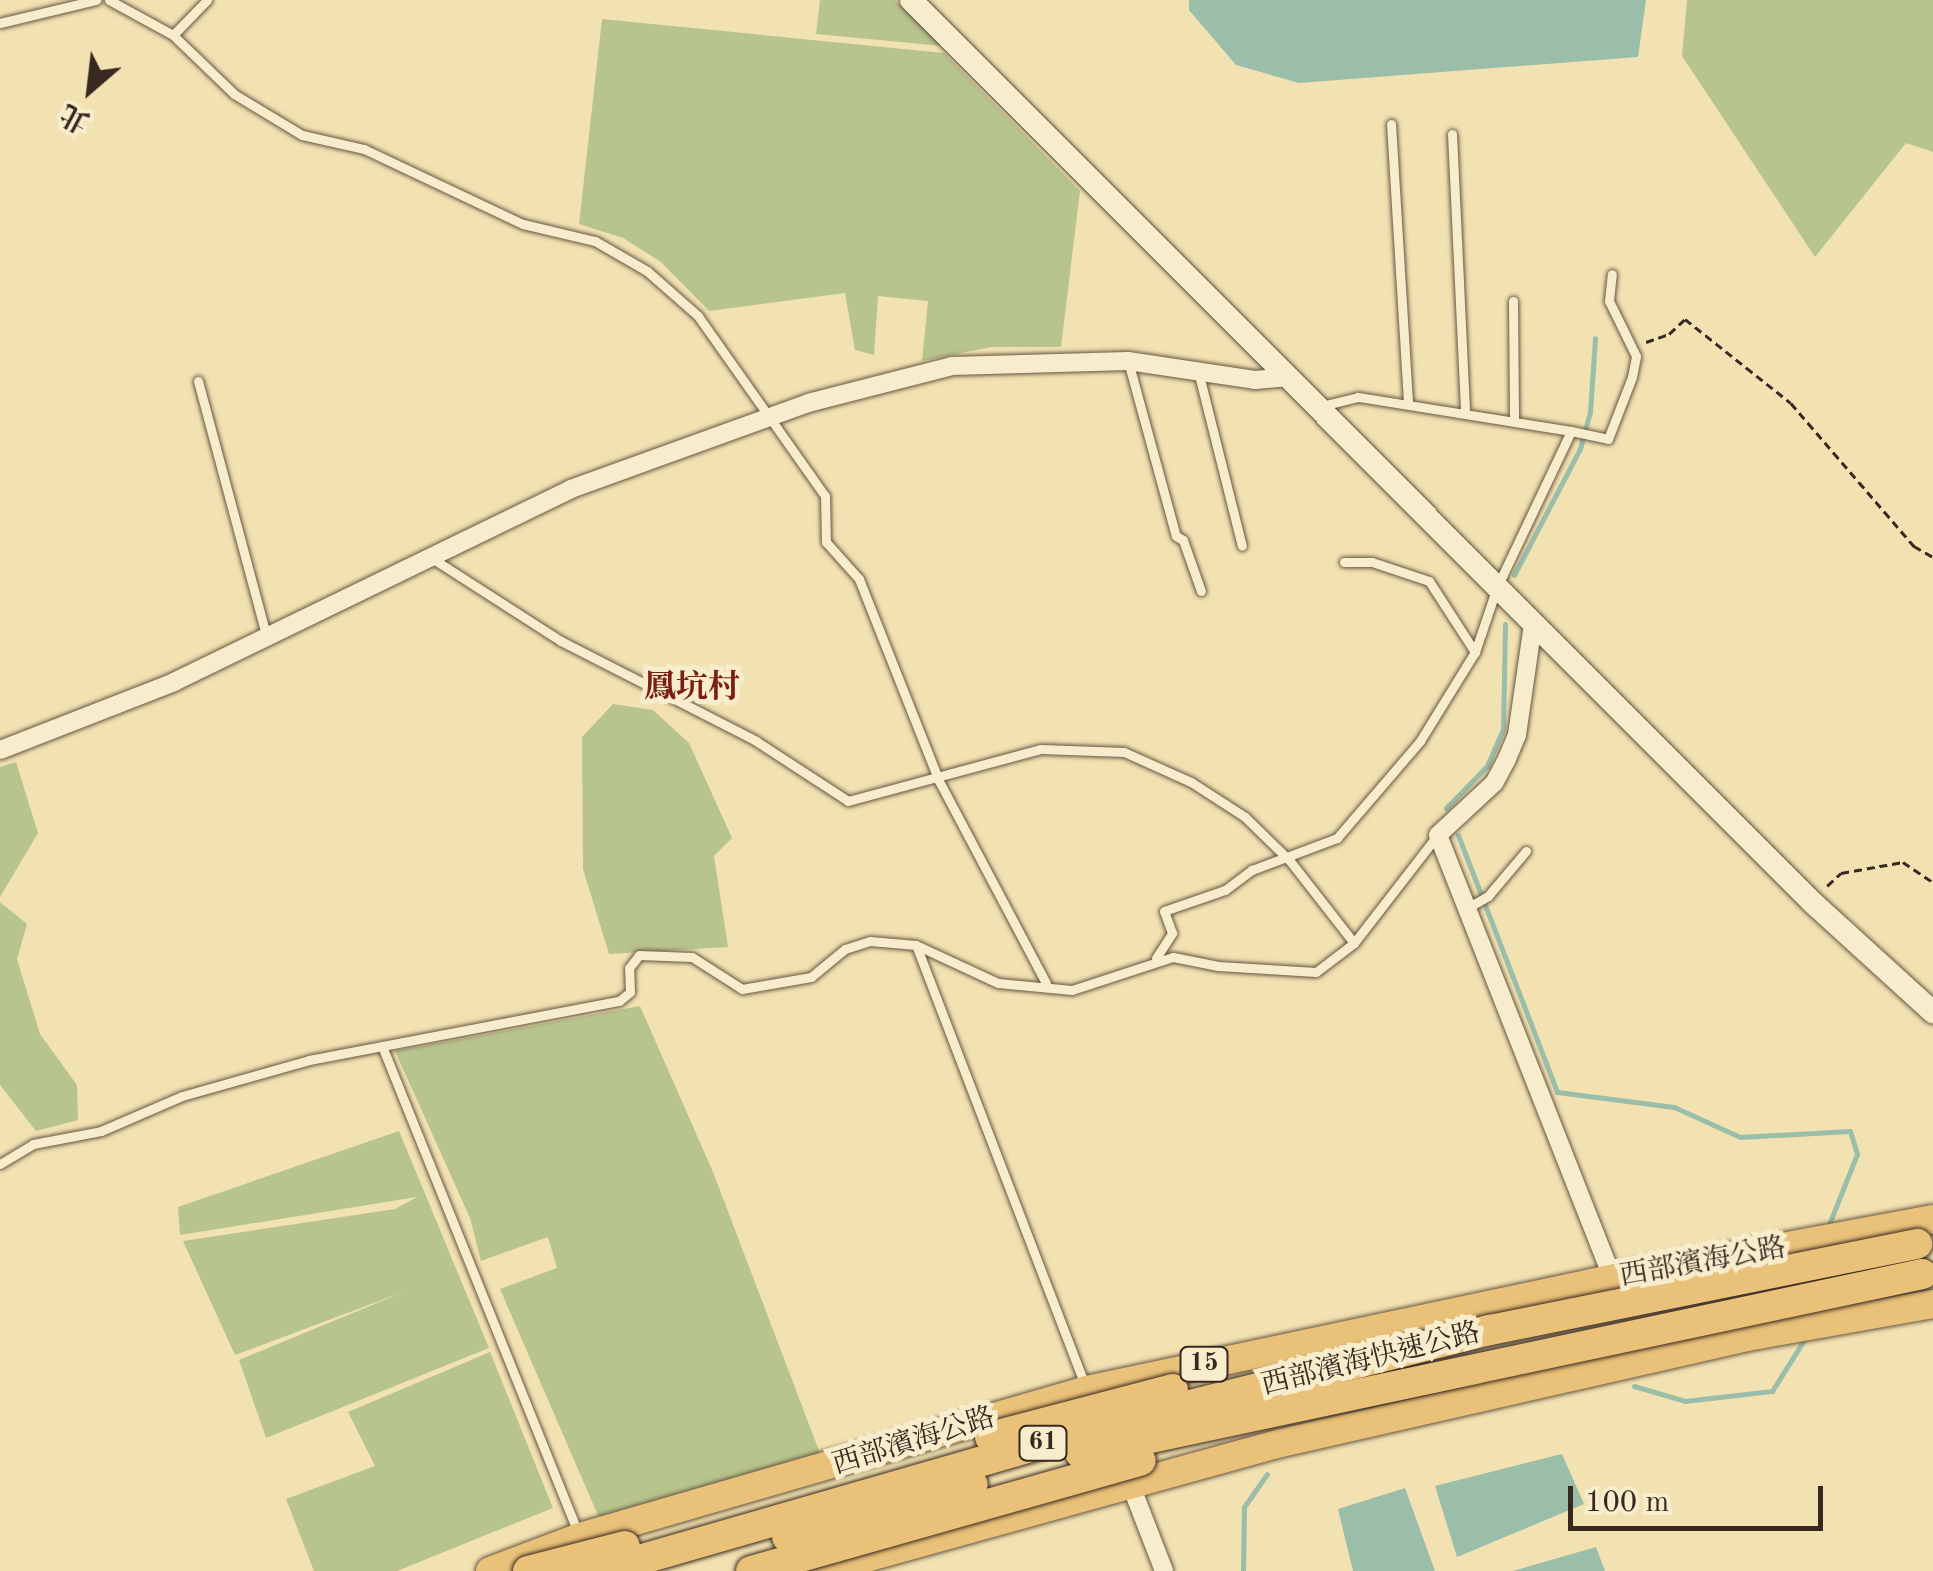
<!DOCTYPE html>
<meta charset="utf-8">
<style>
body{margin:0}
#map{position:relative;width:1933px;height:1571px;overflow:hidden;background:#f2e2b1;font-family:"Old Standard TT","Noto Serif TC",serif}
div>[style]{position:absolute}
.green>*{inset:0;background:#b8c48d}
.water>*{inset:0;background:#9bbeaa}
.stream>*{height:5px;margin:-2.5px;padding:0 2.5px;transform-origin:2.5px;border-radius:2.5px;background:#9bbeaa}
.path>*{height:2.5px;margin-top:-1.25px;transform-origin:0;background:repeating-linear-gradient(90deg,#382820 0 8px,transparent 0 13px)}
.roads{filter:drop-shadow(0 0 2px #665644) drop-shadow(0 0 2px #665644)}
.lane>*{height:9px;margin:-4.5px;padding:0 4.5px;transform-origin:4.5px;border-radius:4.5px;background:#f7eccc}
.street>*{height:18px;margin:-9px;padding:0 9px;transform-origin:9px;border-radius:9px;background:#f7eccc}
.secondary>*{height:22px;margin:-11px;padding:0 11px;transform-origin:11px;border-radius:11px;background:#f7eccc}
.primary>*{height:28px;margin:-14px;padding:0 14px;transform-origin:14px;border-radius:14px;background:#e9c178}
.bridges{filter:drop-shadow(0 0 2px #382820) drop-shadow(0 0 2px #382820)}
.highway-bridge>*{height:30px;margin:-15px;padding:0 15px;transform-origin:15px;border-radius:15px;background:#e9c178}
span{translate:-50% -50%;white-space:nowrap;text-align:center;line-height:1.15;-webkit-text-stroke:10px #f7eccc;paint-order:stroke}
.shield-label span{padding:2px 8px;background:#f7eccc;border:2px solid;border-radius:8px;-webkit-text-stroke-width:0}
.shield-label{font-size:25px;color:#382820;font-weight:700}
.street-label{font-size:28px;color:#382820}
.quarter-label{font-size:32px;color:#7a1f14;font-weight:700}
.north{position:absolute;left:40px;top:40px;width:100px;height:100px;-webkit-text-stroke:8px #f7eccc;paint-order:stroke;rotate:208deg;font-size:28px;font-weight:700;line-height:40px;text-align:center;color:#382820}
.north::after{content:'';display:block;margin:auto;width:35px;height:45px;background:#382820;clip-path:polygon(50% 0,100% 100%,50% 72%,0 100%)}
.scale{position:absolute;left:1568px;top:1486px;width:255px;height:45px;box-sizing:border-box;border:5px solid #382820;border-top:0;padding-left:12px;font-size:30px;line-height:35px;white-space:nowrap;color:#382820;-webkit-text-stroke:8px #f7eccc;paint-order:stroke}
</style>
<div id="map">
<div class="green">
<div style="clip-path:polygon(820px 0,895px 0,942px 46px,816px 34px)"></div>
<div style="clip-path:polygon(1687px 0,1933px 0,1933px 152px,1906px 143px,1815px 257px,1682px 56px)"></div>
<div style="clip-path:polygon(602px 19px,944px 53px,1080px 191px,1061px 347px,991px 347px,922px 361px,928px 301px,878px 296px,874px 355px,855px 350px,845px 293px,709px 311px,661px 262px,623px 238px,579px 224px)"></div>
<div style="clip-path:polygon(613px 704px,653px 710px,689px 743px,732px 838px,714px 856px,728px 947px,609px 954px,583px 869px,582px 737px)"></div>
<div style="clip-path:polygon(16px 762px,38px 833px,0 897px,0 767px)"></div>
<div style="clip-path:polygon(0 902px,27px 924px,17px 959px,40px 1034px,77px 1085px,78px 1120px,36px 1131px,0 1085px)"></div>
<div style="clip-path:polygon(640px 1006px,713px 1172px,821px 1456px,603px 1527px,500px 1289px,557px 1268px,548px 1237px,481px 1261px,470px 1218px,395px 1051px)"></div>
<div style="clip-path:polygon(399px 1131px,489px 1348px,266px 1438px,239px 1360px,406px 1291px,235px 1355px,183px 1241px,395px 1209px,417px 1197px,180px 1235px,178px 1207px)"></div>
<div style="clip-path:polygon(490px 1352px,553px 1508px,397px 1571px,314px 1571px,286px 1499px,375px 1466px,348px 1412px)"></div>
</div>
<div class="water">
<div style="clip-path:polygon(1189px 0,1646px 0,1638px 57px,1299px 83px,1236px 65px,1189px 10px)"></div>
<div style="clip-path:polygon(1562px 1454px,1584px 1504px,1457px 1557px,1435px 1486px)"></div>
<div style="clip-path:polygon(1405px 1488px,1435px 1571px,1353px 1571px,1338px 1509px)"></div>
<div style="clip-path:polygon(1596px 1547px,1605px 1571px,1513px 1571px)"></div>
</div>
<div class="stream">
<div style="left:1514px;top:575px;width:142px;rotate:-62.4deg"></div>
<div style="left:1580px;top:449px;width:38px;rotate:-75deg"></div>
<div style="left:1590px;top:412px;width:74px;rotate:-86.1deg"></div>
<div style="left:1446px;top:808px;width:59px;rotate:-45.7deg"></div>
<div style="left:1487px;top:766px;width:40px;rotate:-66.6deg"></div>
<div style="left:1503px;top:729px;width:105px;rotate:-88.9deg"></div>
<div style="left:1458px;top:835px;width:275px;rotate:68.9deg"></div>
<div style="left:1557px;top:1092px;width:118px;rotate:7.3deg"></div>
<div style="left:1674px;top:1107px;width:72px;rotate:24.4deg"></div>
<div style="left:1740px;top:1137px;width:110px;rotate:-3.1deg"></div>
<div style="left:1850px;top:1131px;width:24px;rotate:73deg"></div>
<div style="left:1857px;top:1154px;width:73px;rotate:111.7deg"></div>
<div style="left:1634px;top:1386px;width:53px;rotate:16.4deg"></div>
<div style="left:1685px;top:1401px;width:88px;rotate:-6.6deg"></div>
<div style="left:1772px;top:1391px;width:60px;rotate:-57.9deg"></div>
<div style="left:1346px;top:1415px;width:44px;rotate:-15.9deg"></div>
<div style="left:1243px;top:1571px;width:64px;rotate:-89.1deg"></div>
<div style="left:1244px;top:1507px;width:40px;rotate:-55.1deg"></div>
</div>
<div class="path">
<div style="left:1646px;top:342px;width:24px;rotate:-19deg"></div>
<div style="left:1669px;top:334px;width:22px;rotate:-43deg"></div>
<div style="left:1685px;top:319px;width:135px;rotate:38.4deg"></div>
<div style="left:1791px;top:403px;width:189px;rotate:49.3deg"></div>
<div style="left:1914px;top:546px;width:22px;rotate:30deg"></div>
<div style="left:1827px;top:886px;width:19px;rotate:-43deg"></div>
<div style="left:1841px;top:873px;width:63px;rotate:-10.1deg"></div>
<div style="left:1903px;top:862px;width:36px;rotate:34deg"></div>
</div>
<div class="roads">
<div class="lane">
<div style="left:109px;top:0;width:73px;rotate:28.7deg"></div>
<div style="left:173px;top:35px;width:85px;rotate:44deg"></div>
<div style="left:234px;top:94px;width:79px;rotate:31.1deg"></div>
<div style="left:302px;top:135px;width:64px;rotate:12.7deg"></div>
<div style="left:364px;top:149px;width:176px;rotate:25.3deg"></div>
<div style="left:523px;top:224px;width:74px;rotate:13.3deg"></div>
<div style="left:595px;top:241px;width:60px;rotate:30deg"></div>
<div style="left:647px;top:271px;width:68px;rotate:41.4deg"></div>
<div style="left:698px;top:316px;width:220px;rotate:54.8deg"></div>
<div style="left:825px;top:496px;width:46px;rotate:88.8deg"></div>
<div style="left:826px;top:542px;width:50px;rotate:48.3deg"></div>
<div style="left:859px;top:579px;width:217px;rotate:68.4deg"></div>
<div style="left:939px;top:781px;width:229px;rotate:62.1deg"></div>
<div style="left:0;top:23px;width:99px;rotate:-13.5deg"></div>
<div style="left:173px;top:35px;width:49px;rotate:-45.8deg"></div>
<div style="left:1391px;top:124px;width:280px;rotate:86.5deg"></div>
<div style="left:1452px;top:134px;width:275px;rotate:87.3deg"></div>
<div style="left:1513px;top:301px;width:118px;rotate:89.5deg"></div>
<div style="left:1128px;top:361px;width:181px;rotate:74.7deg"></div>
<div style="left:1176px;top:536px;width:8px;rotate:30deg"></div>
<div style="left:1183px;top:540px;width:54px;rotate:70.6deg"></div>
<div style="left:1198px;top:371px;width:180px;rotate:75.9deg"></div>
<div style="left:198px;top:381px;width:262px;rotate:75deg"></div>
<div style="left:1571px;top:431px;width:38px;rotate:12deg"></div>
<div style="left:1608px;top:439px;width:66px;rotate:-68.8deg"></div>
<div style="left:1632px;top:377px;width:21px;rotate:-79deg"></div>
<div style="left:1636px;top:356px;width:61px;rotate:-116.1deg"></div>
<div style="left:1609px;top:301px;width:27px;rotate:-84deg"></div>
<div style="left:430px;top:557px;width:156px;rotate:32.7deg"></div>
<div style="left:561px;top:641px;width:219px;rotate:27.1deg"></div>
<div style="left:756px;top:741px;width:110px;rotate:33.1deg"></div>
<div style="left:848px;top:801px;width:200px;rotate:-15.1deg"></div>
<div style="left:1041px;top:749px;width:83px;rotate:2.1deg"></div>
<div style="left:1124px;top:752px;width:73px;rotate:24.1deg"></div>
<div style="left:1191px;top:782px;width:64px;rotate:32.9deg"></div>
<div style="left:1245px;top:817px;width:63px;rotate:44.4deg"></div>
<div style="left:1290px;top:861px;width:104px;rotate:52deg"></div>
<div style="left:1344px;top:562px;width:28px"></div>
<div style="left:1372px;top:562px;width:60px;rotate:18.4deg"></div>
<div style="left:1429px;top:581px;width:85px;rotate:57.1deg"></div>
<div style="left:1469px;top:907px;width:22px;rotate:-30deg"></div>
<div style="left:1488px;top:896px;width:59px;rotate:-49.8deg"></div>
<div style="left:916px;top:945px;width:472px;rotate:69deg"></div>
<div style="left:1156px;top:958px;width:30px;rotate:-57deg"></div>
<div style="left:1172px;top:933px;width:23px;rotate:-110deg"></div>
<div style="left:1164px;top:911px;width:65px;rotate:-19deg"></div>
<div style="left:1225px;top:890px;width:34px;rotate:-37deg"></div>
<div style="left:1252px;top:870px;width:91px;rotate:-20.6deg"></div>
<div style="left:1337px;top:838px;width:128px;rotate:-49.4deg"></div>
<div style="left:1420px;top:741px;width:105px;rotate:-58.3deg"></div>
<div style="left:1475px;top:652px;width:69px;rotate:-71.3deg"></div>
<div style="left:1497px;top:587px;width:173px;rotate:-64.6deg"></div>
<div style="left:1571px;top:431px;width:216px;rotate:-170.9deg"></div>
<div style="left:1358px;top:397px;width:38px;rotate:166deg"></div>
<div style="left:382px;top:1046px;width:527px;rotate:68.06deg"></div>
<div style="left:0;top:1164px;width:39px;rotate:-31deg"></div>
<div style="left:33px;top:1144px;width:69px;rotate:-10.8deg"></div>
<div style="left:101px;top:1131px;width:88px;rotate:-23.4deg"></div>
<div style="left:182px;top:1096px;width:132px;rotate:-15.8deg"></div>
<div style="left:309px;top:1060px;width:316px;rotate:-10.8deg"></div>
<div style="left:619px;top:1001px;width:14px;rotate:-39deg"></div>
<div style="left:630px;top:992px;width:24px;rotate:-92deg"></div>
<div style="left:629px;top:968px;width:16px;rotate:-52deg"></div>
<div style="left:639px;top:955px;width:53px;rotate:2.2deg"></div>
<div style="left:692px;top:957px;width:59px;rotate:32.6deg"></div>
<div style="left:742px;top:989px;width:70px;rotate:-9.9deg"></div>
<div style="left:811px;top:977px;width:44px;rotate:-39.5deg"></div>
<div style="left:845px;top:949px;width:26px;rotate:-18deg"></div>
<div style="left:870px;top:941px;width:46px;rotate:5deg"></div>
<div style="left:916px;top:945px;width:90px;rotate:24.9deg"></div>
<div style="left:998px;top:983px;width:74px;rotate:5.4deg"></div>
<div style="left:1072px;top:990px;width:106px;rotate:-18.1deg"></div>
<div style="left:1173px;top:957px;width:46px;rotate:11.3deg"></div>
<div style="left:1218px;top:966px;width:98px;rotate:3.5deg"></div>
<div style="left:1316px;top:972px;width:48px;rotate:-37.3deg"></div>
<div style="left:1354px;top:943px;width:134px;rotate:-52.3deg"></div>
</div>
<div class="street">
<div style="left:1533px;top:624px;width:112px;rotate:98.2deg"></div>
<div style="left:1517px;top:735px;width:26px;rotate:113deg"></div>
<div style="left:1507px;top:759px;width:27px;rotate:118deg"></div>
<div style="left:1494px;top:783px;width:76px;rotate:137.1deg"></div>
<div style="left:1438px;top:835px;width:483px;rotate:68.5deg"></div>
<div style="left:0;top:750px;width:187px;rotate:-21.3deg"></div>
<div style="left:174px;top:682px;width:441px;rotate:-25.9deg"></div>
<div style="left:571px;top:489px;width:252px;rotate:-19.9deg"></div>
<div style="left:808px;top:403px;width:149px;rotate:-14.4deg"></div>
<div style="left:952px;top:366px;width:176px;rotate:-1.6deg"></div>
<div style="left:1128px;top:361px;width:128px;rotate:8.5deg"></div>
<div style="left:1255px;top:380px;width:32px;rotate:-5deg"></div>
<div style="left:1128px;top:1478px;width:100px;rotate:68.8deg"></div>
</div>
<div class="secondary">
<div style="left:911px;top:0;width:1275px;rotate:45.03deg"></div>
<div style="left:1812px;top:902px;width:164px;rotate:42.3deg"></div>
</div>
<div class="primary">
<div style="left:490px;top:1571px;width:96px;rotate:-20.7deg"></div>
<div style="left:580px;top:1537px;width:528px;rotate:-16.17deg"></div>
<div style="left:1087px;top:1390px;width:540px;rotate:-11.98deg"></div>
<div style="left:1615px;top:1278px;width:323px;rotate:-10.5deg"></div>
<div style="left:819px;top:1571px;width:479px;rotate:-15.5deg"></div>
<div style="left:1281px;top:1443px;width:478px;rotate:-12.8deg"></div>
<div style="left:1747px;top:1337px;width:189px;rotate:-10.1deg"></div>
</div>
</div>
<div class="bridges">
<div class="highway-bridge">
<div style="left:990px;top:1437px;width:189px;rotate:-14.7deg"></div>
<div style="left:1080px;top:1453px;width:861px;rotate:-12deg"></div>
<div style="left:787px;top:1537px;width:193px;rotate:-15.9deg"></div>
<div style="left:528px;top:1571px;width:100px;rotate:-14.5deg"></div>
<div style="left:601px;top:1571px;width:493px;rotate:-16.1deg"></div>
<div style="left:1075px;top:1434px;width:428px;rotate:-14.1deg"></div>
<div style="left:1490px;top:1330px;width:436px;rotate:-11.4deg"></div>
<div style="left:751px;top:1571px;width:405px;rotate:-15.8deg"></div>
</div>
</div>
<div class="shield-label">
<span style="left:1204px;top:1364px">15</span>
<span style="left:1043px;top:1443px">61</span>
</div>
<div class="street-label">
<span style="left:1703px;top:1263px;rotate:-10deg">西部濱海公路</span>
<span style="left:1371px;top:1360px;rotate:-14deg">西部濱海快速公路</span>
<span style="left:914px;top:1442px;rotate:-17deg">西部濱海公路</span>
</div>
<div class="quarter-label">
<span style="left:692px;top:689px">鳳坑村</span>
</div>
<div class="north">北</div>
<div class="scale">100 m</div>
</div>
